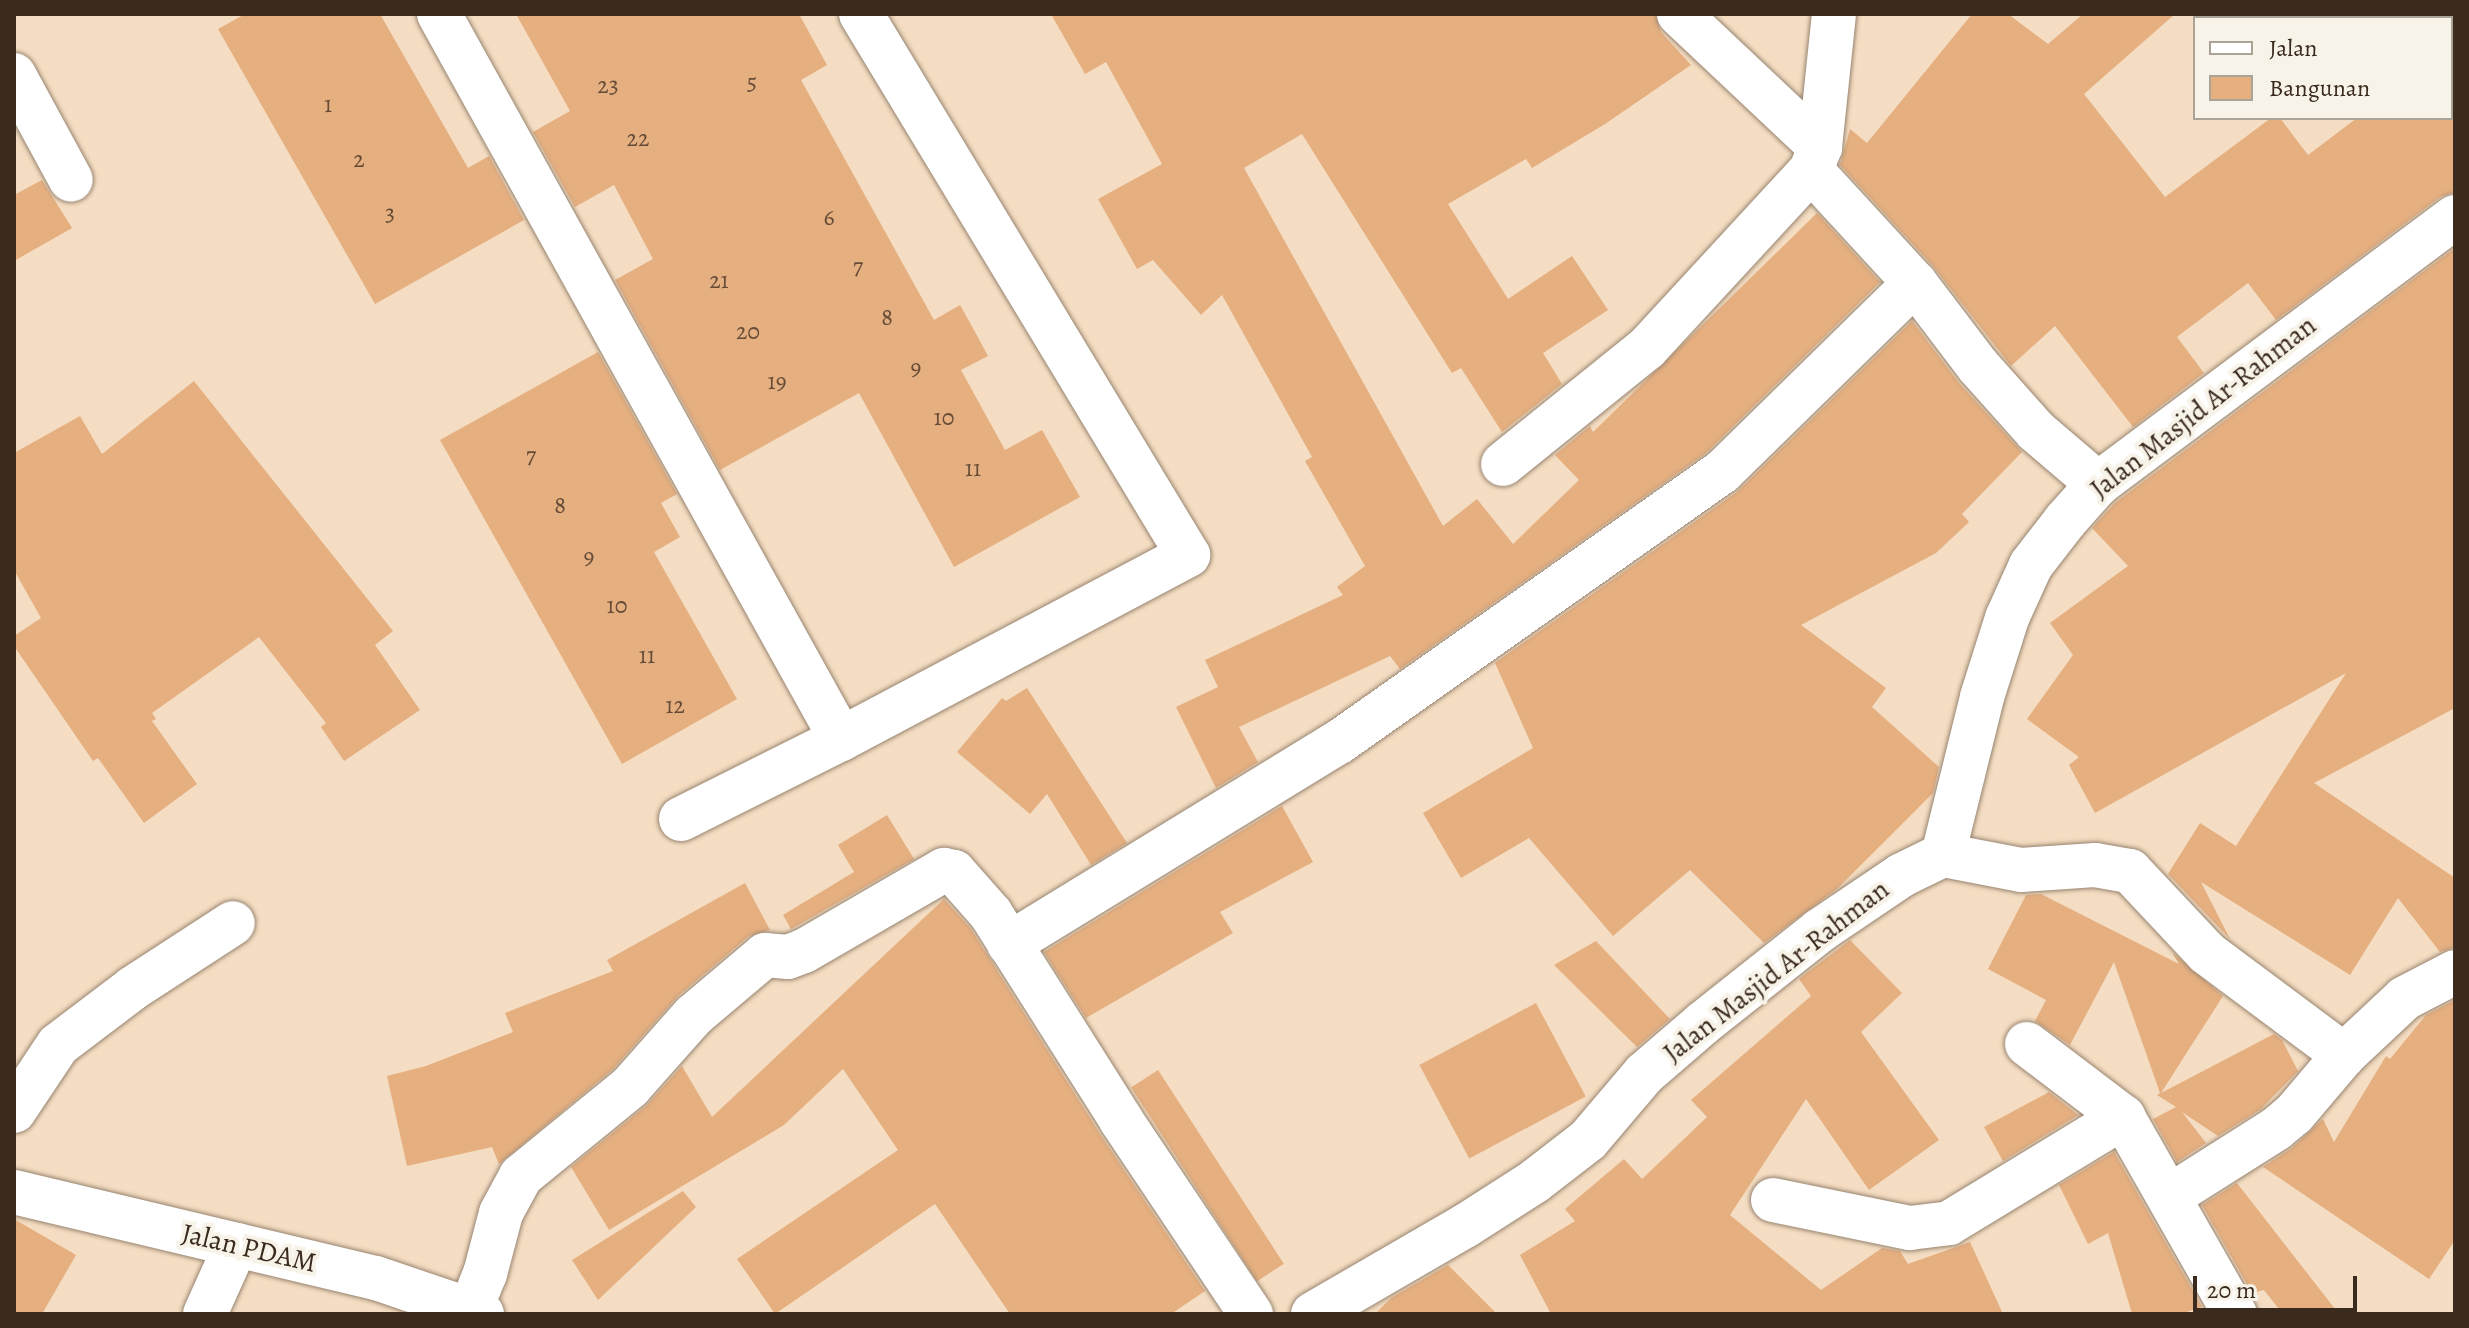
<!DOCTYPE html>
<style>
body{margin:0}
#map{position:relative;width:2469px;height:1328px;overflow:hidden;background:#f4ddc2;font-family:Alegreya,serif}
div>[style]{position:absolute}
.building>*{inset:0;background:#e5af80;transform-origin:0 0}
.roads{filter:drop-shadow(0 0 2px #988470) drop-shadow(0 0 2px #988470)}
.minor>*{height:44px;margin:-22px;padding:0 22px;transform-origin:22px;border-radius:22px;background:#fff}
span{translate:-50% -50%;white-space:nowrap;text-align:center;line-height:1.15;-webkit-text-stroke:8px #f7f3e8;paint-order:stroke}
.number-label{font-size:24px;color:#664b36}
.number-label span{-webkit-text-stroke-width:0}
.street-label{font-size:28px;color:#3b2a1e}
.frame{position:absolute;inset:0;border:16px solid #3b2a1e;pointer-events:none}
.legend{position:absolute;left:2193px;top:16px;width:260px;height:104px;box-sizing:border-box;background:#f7f3e8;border:2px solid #aca397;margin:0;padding:10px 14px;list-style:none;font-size:24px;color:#3b2a1e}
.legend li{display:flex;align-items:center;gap:16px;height:40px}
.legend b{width:40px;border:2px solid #aca397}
.scale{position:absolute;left:2193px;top:1276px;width:164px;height:36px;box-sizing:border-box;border:4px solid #3b2a1e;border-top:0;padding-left:10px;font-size:24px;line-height:28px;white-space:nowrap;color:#3b2a1e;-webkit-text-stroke:6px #f7f3e8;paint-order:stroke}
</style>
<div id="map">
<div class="building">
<div style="clip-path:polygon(245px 14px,380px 14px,468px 168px,489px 156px,524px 220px,375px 304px,218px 29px)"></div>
<div style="clip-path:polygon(516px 14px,799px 14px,827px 65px,801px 80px,934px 320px,960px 305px,974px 330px,988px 356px,961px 370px,1005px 450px,1042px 430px,1080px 497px,954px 567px,859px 393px,720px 470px,615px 280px,653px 259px,614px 185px,575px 207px,533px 132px,570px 111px)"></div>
<div style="clip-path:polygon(1051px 14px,1655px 14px,1661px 32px,1691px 65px,1605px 124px,1532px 168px,1526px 159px,1448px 204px,1508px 299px,1572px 256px,1608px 310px,1543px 353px,1562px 384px,1502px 432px,1461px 368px,1452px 373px,1302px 134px,1244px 168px,1443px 526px,1477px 499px,1513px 544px,1579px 480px,1555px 455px,1590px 426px,1593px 432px,1817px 213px,1880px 282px,1706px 453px,1400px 669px,1390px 656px,1239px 727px,1258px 762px,1216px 788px,1176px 707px,1218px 687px,1205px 660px,1343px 595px,1337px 587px,1365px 566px,1305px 461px,1312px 457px,1222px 295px,1201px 315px,1153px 260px,1137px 269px,1098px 199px,1162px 164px,1106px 62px,1085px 74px)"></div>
<div style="clip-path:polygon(1972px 14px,2008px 14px,2048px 44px,2083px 14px,2175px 14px,2084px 94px,2165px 197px,2271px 118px,2280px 118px,2308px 155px,2357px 118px,2455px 118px,2455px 192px,2440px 197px,2276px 320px,2248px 283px,2177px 337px,2204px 373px,2133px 427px,2055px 326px,2011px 366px,1933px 266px,1840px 165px,1850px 129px,1867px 143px)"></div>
<div style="clip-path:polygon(42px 180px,72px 228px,14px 261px,14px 195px)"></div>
<div style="clip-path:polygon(2455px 248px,2455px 708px,2314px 783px,2455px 878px,2455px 947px,2440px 952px,2398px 898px,2350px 975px,2201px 882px,2230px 939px,2168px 874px,2200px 823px,2236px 846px,2346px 673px,2095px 813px,2069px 765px,2079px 757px,2027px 719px,2073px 655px,2050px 623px,2128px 566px,2092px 528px,2115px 503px)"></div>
<div style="clip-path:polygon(1912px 321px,1959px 383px,2022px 452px,1962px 514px,1969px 522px,1936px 553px,1801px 625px,1886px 688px,1872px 707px,1939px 767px,1933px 793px,1838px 888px,1764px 943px,1690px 870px,1613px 936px,1529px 838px,1461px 878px,1423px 813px,1533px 748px,1495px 663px,1737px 492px)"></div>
<div style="clip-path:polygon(598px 352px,677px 494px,661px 503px,680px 537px,654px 552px,737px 699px,622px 764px,440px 440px)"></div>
<div style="clip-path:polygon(194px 381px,393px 631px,375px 645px,420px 710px,344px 761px,321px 727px,326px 723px,259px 637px,152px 713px,156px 719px,152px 721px,197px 784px,144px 823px,98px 758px,93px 761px,14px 646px,14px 636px,41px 618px,14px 570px,14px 453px,80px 416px,102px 454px)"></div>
<div style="clip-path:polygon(1027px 688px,1127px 843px,1091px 865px,1047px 794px,1030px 814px,957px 752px,1002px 698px,1006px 701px)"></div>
<div style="clip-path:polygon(1282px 806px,1313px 862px,1220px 912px,1233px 933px,1086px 1018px,1044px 952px)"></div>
<div style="clip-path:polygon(887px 815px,914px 859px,791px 929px,783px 915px,854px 872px,838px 845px)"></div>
<div style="clip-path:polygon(745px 883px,770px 930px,749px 936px,678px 996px,613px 1069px,499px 1164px,492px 1147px,407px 1166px,387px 1076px,426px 1066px,513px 1032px,505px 1013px,613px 971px,607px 960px)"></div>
<div style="clip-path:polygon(2041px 894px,2179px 964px,2172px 952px,2223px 996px,2161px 1093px,2274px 1034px,2282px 1040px,2298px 1071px,2261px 1109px,2218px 1136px,2182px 1112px,2206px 1143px,2177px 1162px,2153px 1119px,2176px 1107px,2157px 1095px,2160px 1093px,2114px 962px,2070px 1045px,2035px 1021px,2046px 1000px,1988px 969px,2026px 895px)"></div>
<div style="clip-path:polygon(944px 899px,971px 929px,1100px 1134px,1205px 1291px,1171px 1314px,1010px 1314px,935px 1204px,775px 1314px,737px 1259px,898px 1150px,843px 1069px,784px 1125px,609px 1230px,571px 1167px,646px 1106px,682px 1066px,712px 1117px)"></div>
<div style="clip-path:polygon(1850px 940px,1902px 993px,1861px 1032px,1939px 1140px,1869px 1190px,1806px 1099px,1730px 1215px,1821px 1290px,1882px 1248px,1900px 1251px,1908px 1264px,1970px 1242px,2003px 1314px,1551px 1314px,1520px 1255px,1575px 1221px,1565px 1209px,1624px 1159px,1642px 1179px,1707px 1117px,1691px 1100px,1811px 996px,1799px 979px)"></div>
<div style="clip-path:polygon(1596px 941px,1670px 1019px,1637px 1047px,1554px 965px)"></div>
<div style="clip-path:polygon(2455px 1000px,2455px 1240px,2429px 1279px,2263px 1167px,2292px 1148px,2323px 1119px,2334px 1142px,2386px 1056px,2390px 1059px,2426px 1015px)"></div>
<div style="left:1536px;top:1003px;width:106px;height:132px;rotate:62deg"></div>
<div style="left:1158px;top:1070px;width:231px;height:32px;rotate:57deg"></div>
<div style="clip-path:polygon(2049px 1092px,2078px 1115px,2003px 1161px,1984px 1127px)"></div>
<div style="clip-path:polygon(2114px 1152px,2202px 1307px,2180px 1314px,2132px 1314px,2108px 1233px,2088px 1244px,2059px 1185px)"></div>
<div style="clip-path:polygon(2237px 1183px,2339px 1314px,2283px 1314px,2264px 1290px,2252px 1293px,2202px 1205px)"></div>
<div style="clip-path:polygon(683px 1191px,696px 1207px,598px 1300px,572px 1260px)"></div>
<div style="clip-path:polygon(14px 1219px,76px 1255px,42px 1314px,14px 1314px)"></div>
<div style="clip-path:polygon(1448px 1265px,1497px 1314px,1375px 1314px,1391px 1298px)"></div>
</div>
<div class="roads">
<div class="minor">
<div style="left:439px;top:14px;width:829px;rotate:60.99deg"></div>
<div style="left:1679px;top:14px;width:194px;rotate:43.3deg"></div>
<div style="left:1820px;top:147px;width:25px;rotate:111deg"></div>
<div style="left:1811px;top:170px;width:154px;rotate:47.4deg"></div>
<div style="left:1915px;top:283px;width:104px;rotate:52.8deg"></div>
<div style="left:1978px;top:366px;width:87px;rotate:48.3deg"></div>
<div style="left:2036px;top:431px;width:82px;rotate:40.5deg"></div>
<div style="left:14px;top:75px;width:119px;rotate:61.5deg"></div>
<div style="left:1820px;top:147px;width:134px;rotate:-84deg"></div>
<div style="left:1503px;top:464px;width:185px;rotate:-38.9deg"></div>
<div style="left:1647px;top:348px;width:242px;rotate:-47.3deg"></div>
<div style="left:681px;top:819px;width:179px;rotate:-26.6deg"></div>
<div style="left:841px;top:739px;width:393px;rotate:-27.9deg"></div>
<div style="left:1188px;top:555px;width:632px;rotate:-121.15deg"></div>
<div style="left:1943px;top:855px;width:79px;rotate:10.9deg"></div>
<div style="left:2021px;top:870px;width:74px;rotate:-3.9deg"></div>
<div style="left:2095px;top:865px;width:36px;rotate:10deg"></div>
<div style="left:2130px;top:871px;width:112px;rotate:46.8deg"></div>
<div style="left:2207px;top:953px;width:171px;rotate:36.7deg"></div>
<div style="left:1009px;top:944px;width:387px;rotate:-31.5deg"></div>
<div style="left:1339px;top:742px;width:469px;rotate:-35.2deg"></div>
<div style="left:1722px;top:472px;width:270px;rotate:-44.4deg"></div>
<div style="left:2027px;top:1044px;width:121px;rotate:37.2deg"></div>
<div style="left:2123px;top:1117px;width:227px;rotate:60.4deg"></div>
<div style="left:14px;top:1111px;width:79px;rotate:-56.3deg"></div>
<div style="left:58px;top:1045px;width:94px;rotate:-37.2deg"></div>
<div style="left:133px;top:988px;width:119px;rotate:-33deg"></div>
<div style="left:14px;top:1192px;width:372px;rotate:13.4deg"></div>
<div style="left:376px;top:1278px;width:112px;rotate:18.8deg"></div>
<div style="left:2170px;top:1196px;width:125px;rotate:-32.3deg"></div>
<div style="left:2276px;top:1129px;width:23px;rotate:-40deg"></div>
<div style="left:2294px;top:1114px;width:77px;rotate:-49.7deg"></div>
<div style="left:2344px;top:1055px;width:83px;rotate:-43.1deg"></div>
<div style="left:2405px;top:998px;width:56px;rotate:-27.5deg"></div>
<div style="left:1773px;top:1200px;width:140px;rotate:11.6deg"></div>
<div style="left:1910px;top:1228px;width:39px;rotate:-7deg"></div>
<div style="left:1949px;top:1223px;width:204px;rotate:-31.3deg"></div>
<div style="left:471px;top:1308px;width:37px;rotate:-68deg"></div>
<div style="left:485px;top:1274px;width:63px;rotate:-75.3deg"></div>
<div style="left:501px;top:1213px;width:42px;rotate:-61.6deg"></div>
<div style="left:521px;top:1176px;width:141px;rotate:-39.2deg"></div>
<div style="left:630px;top:1087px;width:96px;rotate:-48.4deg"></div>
<div style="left:694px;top:1015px;width:93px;rotate:-40.2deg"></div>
<div style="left:765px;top:955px;width:23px;rotate:5deg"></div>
<div style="left:788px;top:957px;width:17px;rotate:-21deg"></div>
<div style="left:804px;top:951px;width:162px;rotate:-30.1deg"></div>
<div style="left:944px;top:870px;width:10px;rotate:11deg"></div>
<div style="left:954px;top:872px;width:56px;rotate:48.6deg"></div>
<div style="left:991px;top:914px;width:244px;rotate:57.7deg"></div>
<div style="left:1121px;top:1120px;width:234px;rotate:56.2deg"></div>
<div style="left:205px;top:1314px;width:76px;rotate:-65.8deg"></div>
<div style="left:1313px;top:1314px;width:176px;rotate:-30.1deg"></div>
<div style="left:1465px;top:1226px;width:83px;rotate:-32.7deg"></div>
<div style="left:1535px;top:1181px;width:67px;rotate:-37.7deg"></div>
<div style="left:1588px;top:1140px;width:87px;rotate:-49.7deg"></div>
<div style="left:1644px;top:1074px;width:78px;rotate:-40.8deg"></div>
<div style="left:1703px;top:1023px;width:148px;rotate:-38.4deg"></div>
<div style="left:1819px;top:931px;width:100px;rotate:-34deg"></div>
<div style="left:1902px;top:875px;width:46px;rotate:-26deg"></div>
<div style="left:1943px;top:855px;width:163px;rotate:-76.1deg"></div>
<div style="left:1982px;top:697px;width:83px;rotate:-72.4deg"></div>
<div style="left:2007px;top:618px;width:58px;rotate:-65.6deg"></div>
<div style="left:2031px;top:565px;width:56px;rotate:-52.3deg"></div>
<div style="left:2065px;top:521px;width:50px;rotate:-48.3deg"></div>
<div style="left:2098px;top:484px;width:446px;rotate:-36.8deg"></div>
</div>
</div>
<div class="number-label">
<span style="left:752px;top:83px">5</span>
<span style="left:608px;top:86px">23</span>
<span style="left:328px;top:105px">1</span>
<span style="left:638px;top:139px">22</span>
<span style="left:359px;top:160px">2</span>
<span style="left:390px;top:214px">3</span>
<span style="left:829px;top:218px">6</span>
<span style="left:858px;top:267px">7</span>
<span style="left:719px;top:281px">21</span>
<span style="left:887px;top:318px">8</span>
<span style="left:748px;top:332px">20</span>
<span style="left:916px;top:368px">9</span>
<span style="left:777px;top:382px">19</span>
<span style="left:944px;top:418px">10</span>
<span style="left:531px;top:456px">7</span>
<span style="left:973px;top:469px">11</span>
<span style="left:560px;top:506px">8</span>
<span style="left:589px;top:557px">9</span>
<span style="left:617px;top:606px">10</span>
<span style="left:647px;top:656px">11</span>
<span style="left:675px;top:706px">12</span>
</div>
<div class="street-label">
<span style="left:2203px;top:407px;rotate:-38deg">Jalan Masjid Ar-Rahman</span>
<span style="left:1776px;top:971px;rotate:-38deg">Jalan Masjid Ar-Rahman</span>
<span style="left:249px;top:1248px;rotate:13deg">Jalan PDAM</span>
</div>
<div class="frame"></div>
<ul class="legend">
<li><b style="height:10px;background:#fff"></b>Jalan</li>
<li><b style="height:22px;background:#e5af80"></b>Bangunan</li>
</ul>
<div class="scale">20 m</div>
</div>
